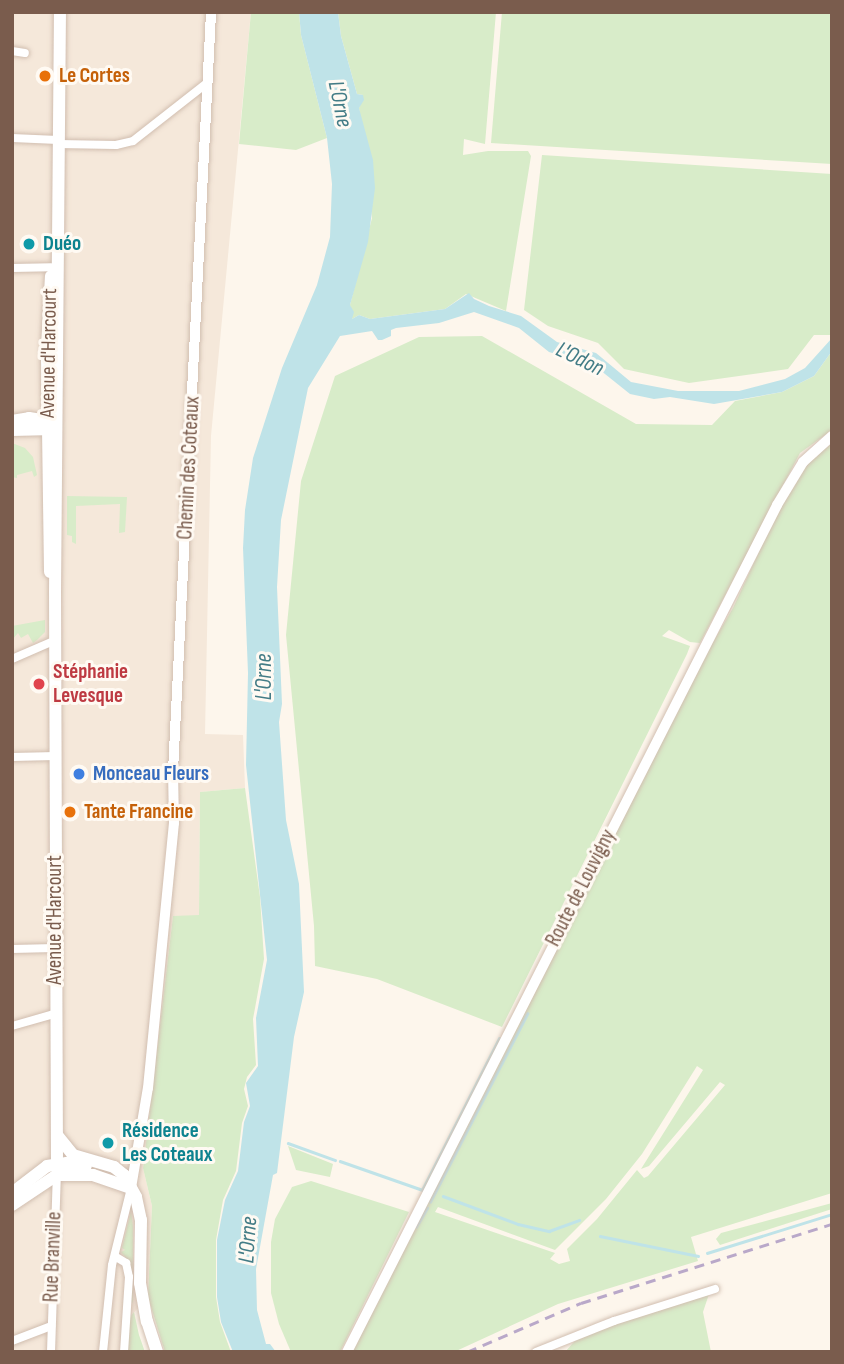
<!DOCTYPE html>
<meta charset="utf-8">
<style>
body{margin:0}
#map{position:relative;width:844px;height:1364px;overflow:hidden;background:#fdf6ec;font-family:"Sofia Sans Condensed",sans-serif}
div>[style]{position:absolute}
.residential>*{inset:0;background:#f5e8da}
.green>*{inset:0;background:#d8ecc9}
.water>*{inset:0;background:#bfe3e8}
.stream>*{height:2.5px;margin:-1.25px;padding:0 1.25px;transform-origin:1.25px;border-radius:1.25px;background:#bfe3e8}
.roads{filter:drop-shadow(0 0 2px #d1beb0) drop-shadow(0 0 2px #d1beb0)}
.minor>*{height:8px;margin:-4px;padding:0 4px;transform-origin:4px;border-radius:4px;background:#fff}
.tertiary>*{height:10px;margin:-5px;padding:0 5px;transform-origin:5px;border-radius:5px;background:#fff}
.secondary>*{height:12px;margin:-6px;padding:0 6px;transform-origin:6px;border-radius:6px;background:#fff}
.rail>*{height:2.5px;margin-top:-1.25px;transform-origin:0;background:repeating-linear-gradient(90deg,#b9a8c9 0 10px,transparent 0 17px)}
.dots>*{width:19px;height:19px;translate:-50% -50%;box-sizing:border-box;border:4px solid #fffaf3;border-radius:50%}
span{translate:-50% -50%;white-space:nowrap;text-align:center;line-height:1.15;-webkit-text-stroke:6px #fffaf3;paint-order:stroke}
.food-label{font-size:21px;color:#c56008;font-weight:700}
.left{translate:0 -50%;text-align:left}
.culture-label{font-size:21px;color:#0d838f;font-weight:700}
.street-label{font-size:21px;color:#7a5c4d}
.health-label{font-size:21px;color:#be3a42;font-weight:700}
.shop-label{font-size:21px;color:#366cbe;font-weight:700}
.water-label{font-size:23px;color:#437c86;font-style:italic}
.frame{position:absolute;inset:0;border:14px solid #7a5c4d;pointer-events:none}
</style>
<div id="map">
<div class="residential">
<div style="clip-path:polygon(12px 12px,251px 12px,211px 436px,205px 734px,243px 735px,245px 788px,200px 792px,199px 916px,173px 916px,143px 1168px,152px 1206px,148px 1297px,130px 1317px,127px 1352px,12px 1352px)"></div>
</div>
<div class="green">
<div style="clip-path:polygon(251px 12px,299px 12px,301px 35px,327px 138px,296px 150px,239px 144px)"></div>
<div style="clip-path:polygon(338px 12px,496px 12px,485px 144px,464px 139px,463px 155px,488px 151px,528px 151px,531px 156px,506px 311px,466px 294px,445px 309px,370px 319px,359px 315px,352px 319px,350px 305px,372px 218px,359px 108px,363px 95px,357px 94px,341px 36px)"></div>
<div style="clip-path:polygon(502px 12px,832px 12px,832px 164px,491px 143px)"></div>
<div style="clip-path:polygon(542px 155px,832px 174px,832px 335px,814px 335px,788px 369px,689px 383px,624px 369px,598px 343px,548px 326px,524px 310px)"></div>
<div style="clip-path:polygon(482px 336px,636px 424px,712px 425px,735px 401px,782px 392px,814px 376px,832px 351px,832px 430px,800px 453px,700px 643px,690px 642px,669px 630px,662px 636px,690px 646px,687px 654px,502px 1027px,377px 979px,315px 966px,314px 926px,286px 635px,301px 481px,335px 376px,419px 337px)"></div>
<div style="clip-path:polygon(12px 443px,25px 448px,33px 457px,37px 475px,34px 477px,32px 471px,17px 475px,17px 478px,12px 477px)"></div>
<div style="clip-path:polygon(evenodd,832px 443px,832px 1193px,691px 1237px,698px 1261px,558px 1304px,454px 1352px,351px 1352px,706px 654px,733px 608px,776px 515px,802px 468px,832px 443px,697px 1066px,703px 1070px,641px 1169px,649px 1166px,720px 1082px,725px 1085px,648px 1176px,644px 1178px,637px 1170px,597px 1219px,567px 1249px,570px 1261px,559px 1264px,550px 1259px,555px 1253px,435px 1212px,438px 1207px,555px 1250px,606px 1199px,642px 1154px,697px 1066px)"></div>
<div style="clip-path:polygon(67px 496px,127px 497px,125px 532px,119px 533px,120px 504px,76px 506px,76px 544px,72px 542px,72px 536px,67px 535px)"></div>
<div style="clip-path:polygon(45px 620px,45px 632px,37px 640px,33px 643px,28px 634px,21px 638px,18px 633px,12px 640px,12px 626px)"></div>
<div style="clip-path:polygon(245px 788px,260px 897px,264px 959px,253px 1019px,256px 1065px,247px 1077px,244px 1089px,248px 1106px,242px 1123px,236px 1171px,223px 1200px,216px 1240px,216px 1297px,220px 1322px,231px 1352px,165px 1352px,148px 1297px,152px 1206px,143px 1168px,173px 916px,199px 915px,200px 792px)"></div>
<div style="clip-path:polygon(288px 1146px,333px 1164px,330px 1177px,296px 1170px)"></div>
<div style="clip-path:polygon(311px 1181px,409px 1212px,340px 1352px,291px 1352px,279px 1324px,271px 1293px,271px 1242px,275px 1219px,292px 1187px)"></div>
<div style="clip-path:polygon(832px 1203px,832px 1209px,720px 1245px,716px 1239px,721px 1233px)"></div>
<div style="clip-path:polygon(131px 1211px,133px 1226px,133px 1303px,130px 1301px,130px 1263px,121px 1252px,125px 1250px,122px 1248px)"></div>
<div style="clip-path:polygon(709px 1294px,703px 1312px,711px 1352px,565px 1352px,580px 1335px)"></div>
<div style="clip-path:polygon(134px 1312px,139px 1335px,145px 1352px,127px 1352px,130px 1317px)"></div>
</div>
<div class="water">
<div style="clip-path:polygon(299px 12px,338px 12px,341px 36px,357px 94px,363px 95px,364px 100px,359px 108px,373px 160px,375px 188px,368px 242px,350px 305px,354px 312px,352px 319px,359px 315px,370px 319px,445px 309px,469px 293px,474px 299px,489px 306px,521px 316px,557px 342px,596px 353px,631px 382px,678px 391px,739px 391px,785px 379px,805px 368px,832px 338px,832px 351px,814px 376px,782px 392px,714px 404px,670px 397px,654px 399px,630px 394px,595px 366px,549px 352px,519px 328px,474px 312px,439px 323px,396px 328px,391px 330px,391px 336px,382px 340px,378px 340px,372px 331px,340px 336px,308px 388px,281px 520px,277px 587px,282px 704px,279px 722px,286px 820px,299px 884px,304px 992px,294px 1037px,277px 1173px,273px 1175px,256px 1269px,257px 1310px,266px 1344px,270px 1344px,276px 1352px,233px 1352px,221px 1322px,217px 1297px,217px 1240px,225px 1200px,238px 1171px,244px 1122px,250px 1106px,246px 1083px,258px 1066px,256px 1018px,267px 960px,246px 765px,248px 673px,243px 548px,245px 510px,253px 458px,282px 368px,317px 285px,330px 237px,332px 184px,327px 138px,301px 35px)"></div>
</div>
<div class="stream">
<div style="left:288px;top:1143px;width:50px;rotate:19.9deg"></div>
<div style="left:340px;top:1161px;width:88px;rotate:19.3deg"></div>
<div style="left:422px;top:1190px;width:170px;rotate:-63.1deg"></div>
<div style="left:443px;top:1196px;width:80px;rotate:20.5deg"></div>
<div style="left:518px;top:1224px;width:32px;rotate:13deg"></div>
<div style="left:549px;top:1231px;width:32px;rotate:-20deg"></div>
<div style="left:430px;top:1202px;width:212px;rotate:-62.7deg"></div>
<div style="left:416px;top:1227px;width:22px;rotate:-60deg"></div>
<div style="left:600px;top:1236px;width:100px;rotate:11.5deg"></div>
<div style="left:707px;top:1253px;width:131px;rotate:-17.3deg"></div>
</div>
<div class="roads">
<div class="minor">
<div style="left:12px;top:51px;width:13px;rotate:9deg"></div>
<div style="left:12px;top:138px;width:46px;rotate:2.5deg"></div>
<div style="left:58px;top:144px;width:58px;rotate:1deg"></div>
<div style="left:116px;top:145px;width:17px;rotate:-13deg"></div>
<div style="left:133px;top:141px;width:94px;rotate:-38.1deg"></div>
<div style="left:12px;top:268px;width:39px;rotate:-1deg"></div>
<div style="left:12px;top:659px;width:48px;rotate:-23.4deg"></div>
<div style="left:12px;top:757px;width:44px;rotate:-1.3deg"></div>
<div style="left:12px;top:949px;width:43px;rotate:-1.3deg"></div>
<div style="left:12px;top:1026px;width:44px;rotate:-15.9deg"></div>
<div style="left:116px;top:1257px;width:12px;rotate:31deg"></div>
<div style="left:126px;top:1263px;width:14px;rotate:78deg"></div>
<div style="left:129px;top:1277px;width:75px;rotate:93.8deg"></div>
<div style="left:12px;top:1341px;width:42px;rotate:-21deg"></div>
<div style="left:51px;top:1352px;width:179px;rotate:-88.1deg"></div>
<div style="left:103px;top:1352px;width:87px;rotate:-84.1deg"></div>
<div style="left:112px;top:1265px;width:79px;rotate:-76.1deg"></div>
<div style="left:536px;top:1352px;width:84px;rotate:-21.7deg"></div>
<div style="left:614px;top:1321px;width:106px;rotate:-17.6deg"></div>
</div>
<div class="tertiary">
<div style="left:131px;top:1188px;width:101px;rotate:-80.4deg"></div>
<div style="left:148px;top:1088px;width:266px;rotate:-84.4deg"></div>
<div style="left:174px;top:823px;width:52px;rotate:-91.1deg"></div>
<div style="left:173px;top:771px;width:760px;rotate:-87.13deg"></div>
<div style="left:347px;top:1352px;width:950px;rotate:-63.08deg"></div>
<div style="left:777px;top:505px;width:50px;rotate:-58.8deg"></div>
<div style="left:803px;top:462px;width:39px;rotate:-42deg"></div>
</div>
<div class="secondary">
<div style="left:12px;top:421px;width:17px;rotate:-10deg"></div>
<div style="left:29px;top:418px;width:24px;rotate:9deg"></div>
<div style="left:12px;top:430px;width:42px;rotate:-1.4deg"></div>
<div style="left:50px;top:572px;width:225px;rotate:-90.8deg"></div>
<div style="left:47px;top:347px;width:71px;rotate:-86.8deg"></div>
<div style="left:57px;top:1135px;width:26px;rotate:51deg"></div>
<div style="left:73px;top:1155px;width:43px;rotate:16.3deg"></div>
<div style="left:114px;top:1167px;width:13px;rotate:39deg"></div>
<div style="left:124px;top:1175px;width:25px;rotate:61deg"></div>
<div style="left:136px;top:1197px;width:24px;rotate:78deg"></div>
<div style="left:141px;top:1220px;width:63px;rotate:90.9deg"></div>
<div style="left:140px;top:1283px;width:39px;rotate:80deg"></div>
<div style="left:147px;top:1321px;width:33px;rotate:72deg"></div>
<div style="left:57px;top:1163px;width:570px;rotate:-90.2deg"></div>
<div style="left:55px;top:593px;width:581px;rotate:-89.51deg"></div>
<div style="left:12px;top:1193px;width:44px;rotate:-37.6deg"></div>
<div style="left:47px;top:1166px;width:20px;rotate:-9deg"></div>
<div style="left:67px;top:1163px;width:19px;rotate:9deg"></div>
<div style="left:12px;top:1205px;width:54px;rotate:-33.7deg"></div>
<div style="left:57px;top:1175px;width:36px"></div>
<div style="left:93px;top:1175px;width:40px;rotate:18.9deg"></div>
</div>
</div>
<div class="rail">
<div style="left:467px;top:1352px;width:124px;rotate:-23.3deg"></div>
<div style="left:581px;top:1303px;width:263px;rotate:-17.5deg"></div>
</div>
<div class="dots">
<div style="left:45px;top:76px;background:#e8710a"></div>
<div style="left:29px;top:244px;background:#0f9aa8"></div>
<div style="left:39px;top:684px;background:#e0444e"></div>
<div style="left:79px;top:774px;background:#3f7fe0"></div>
<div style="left:70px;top:812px;background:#e8710a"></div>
<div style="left:108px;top:1143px;background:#0f9aa8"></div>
</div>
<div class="food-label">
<span class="left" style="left:59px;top:76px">Le Cortes</span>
<span class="left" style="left:84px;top:812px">Tante Francine</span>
</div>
<div class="culture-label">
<span class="left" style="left:43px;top:244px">Duéo</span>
<span class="left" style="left:122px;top:1143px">Résidence<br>Les Coteaux</span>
</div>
<div class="street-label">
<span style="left:49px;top:353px;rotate:-89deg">Avenue d'Harcourt</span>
<span style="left:189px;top:468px;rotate:-87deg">Chemin des Coteaux</span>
<span style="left:581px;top:888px;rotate:-63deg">Route de Louvigny</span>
<span style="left:55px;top:920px;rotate:-90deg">Avenue d'Harcourt</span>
<span style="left:53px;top:1257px;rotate:-88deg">Rue Branville</span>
</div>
<div class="health-label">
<span class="left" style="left:53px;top:684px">Stéphanie<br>Levesque</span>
</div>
<div class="shop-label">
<span class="left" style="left:93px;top:774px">Monceau Fleurs</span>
</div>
<div class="water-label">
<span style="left:340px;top:104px;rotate:78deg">L'Orne</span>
<span style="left:580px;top:359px;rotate:26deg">L'Odon</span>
<span style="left:264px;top:677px;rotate:-90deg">L'Orne</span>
<span style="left:248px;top:1240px;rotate:-86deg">L'Orne</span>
</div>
<div class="frame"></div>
</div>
